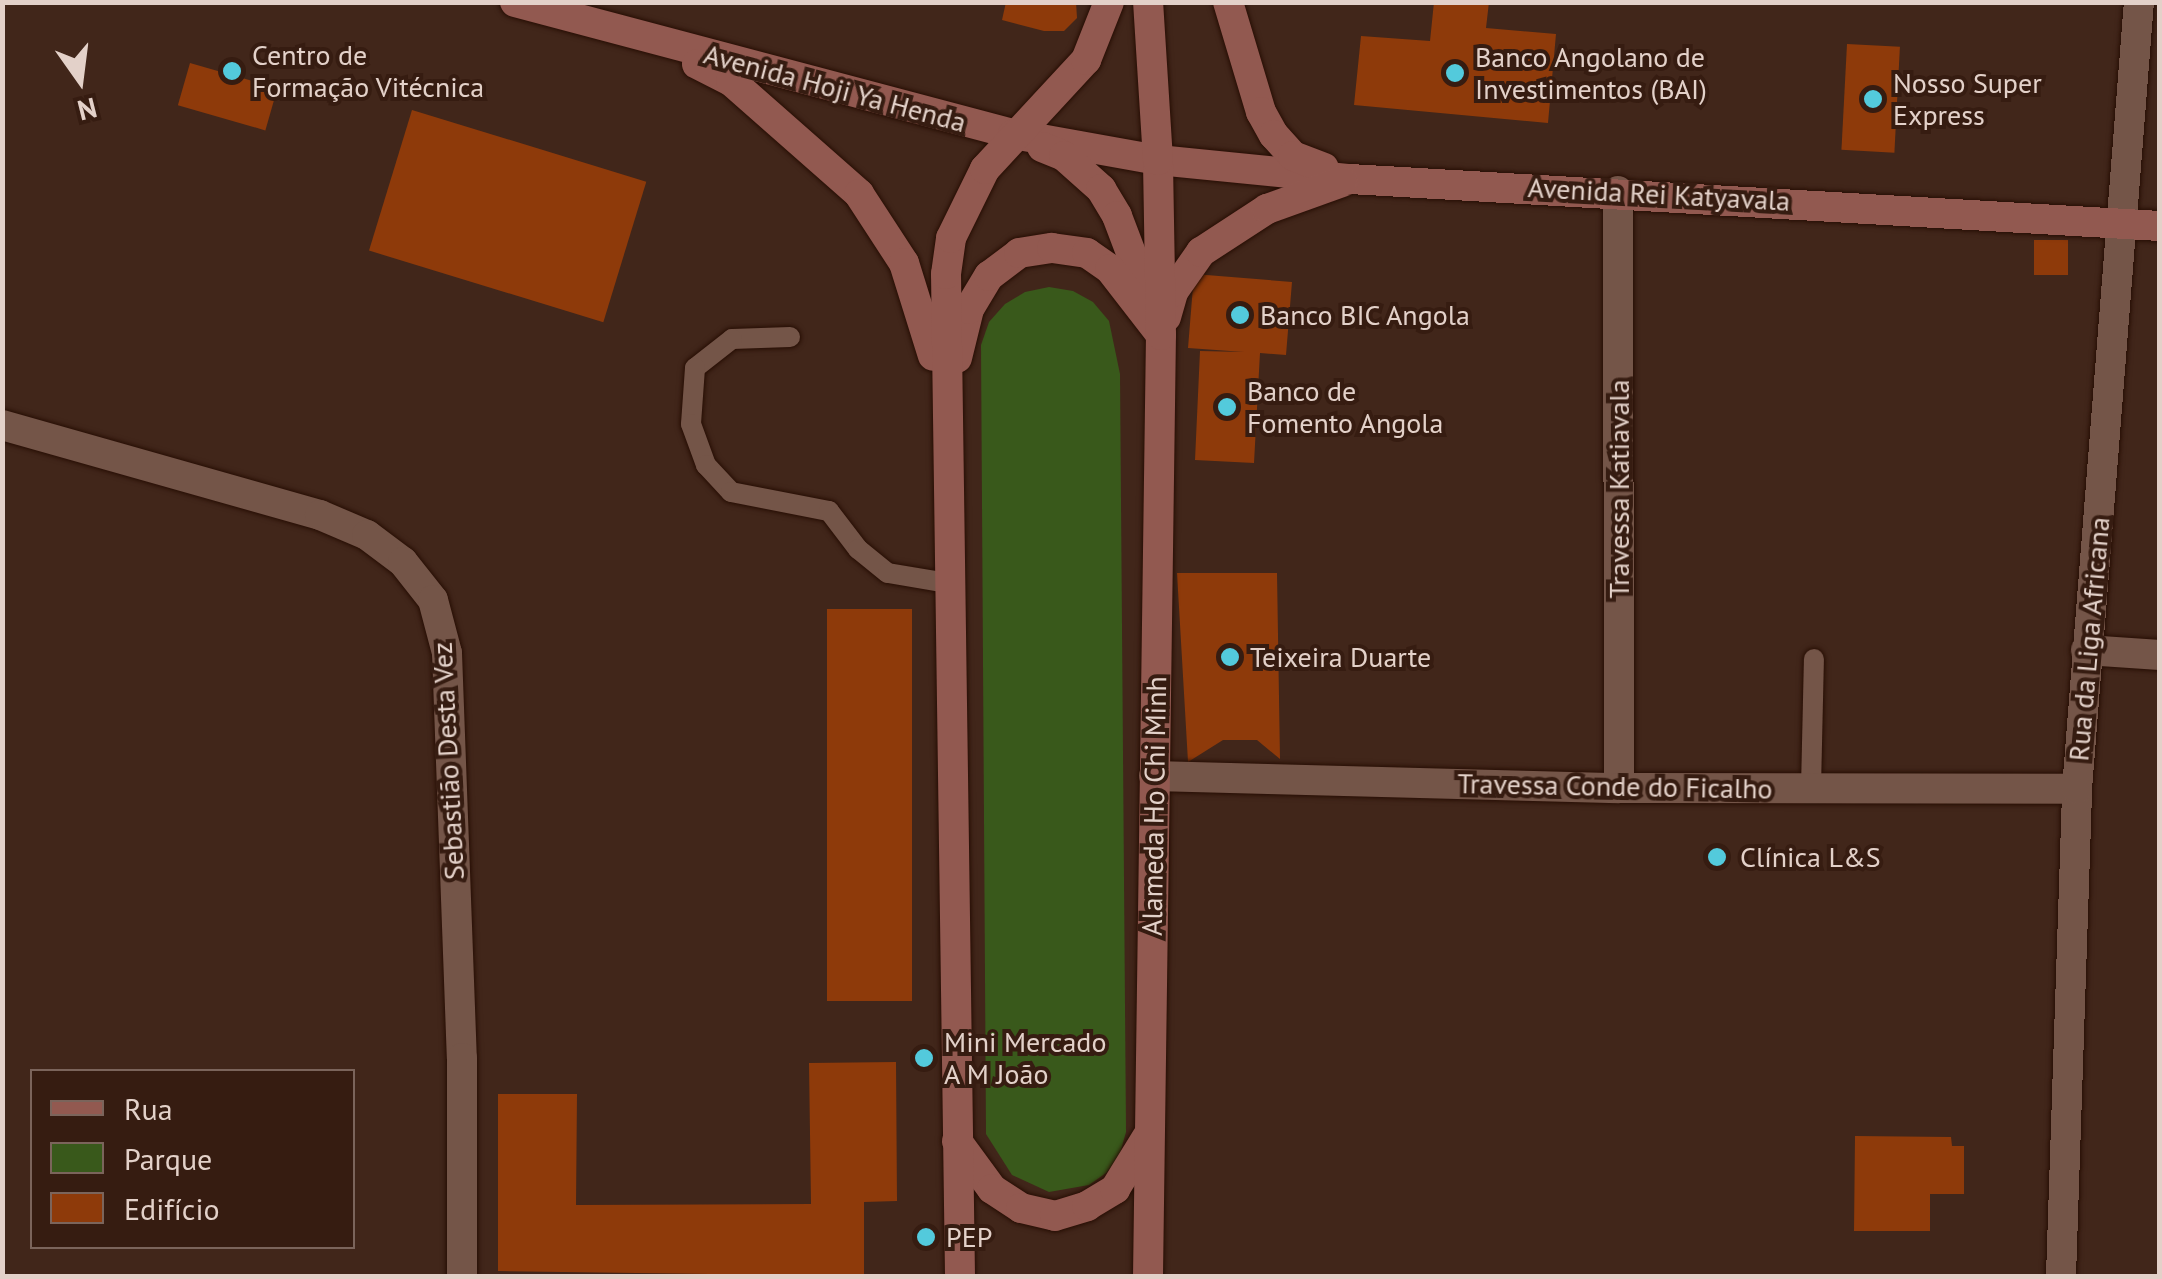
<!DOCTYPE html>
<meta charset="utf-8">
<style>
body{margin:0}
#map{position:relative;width:2162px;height:1279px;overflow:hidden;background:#41261a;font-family:"PT Sans",sans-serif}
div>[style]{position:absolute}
.green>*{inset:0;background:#39591b}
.building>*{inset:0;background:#8e3a0a;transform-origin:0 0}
.roads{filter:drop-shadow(0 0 2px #270e04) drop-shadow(0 0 2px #270e04)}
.service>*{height:20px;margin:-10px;padding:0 10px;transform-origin:10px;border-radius:10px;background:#745548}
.minor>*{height:30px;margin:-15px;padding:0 15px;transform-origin:15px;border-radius:15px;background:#745548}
.secondary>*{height:30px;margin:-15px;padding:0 15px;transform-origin:15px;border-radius:15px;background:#925950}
.dots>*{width:28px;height:28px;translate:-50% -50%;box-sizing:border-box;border:5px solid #361c11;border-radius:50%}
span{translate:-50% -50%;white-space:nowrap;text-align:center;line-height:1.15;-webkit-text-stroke:8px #361c11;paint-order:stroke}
.poi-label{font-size:28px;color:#e3d1c9}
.left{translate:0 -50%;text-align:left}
.street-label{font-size:28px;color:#e3d1c9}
.frame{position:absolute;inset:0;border:5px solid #e3d1c9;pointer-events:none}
.legend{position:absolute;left:30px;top:1069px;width:325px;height:180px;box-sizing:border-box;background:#361c11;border:2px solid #7b645b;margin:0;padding:12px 18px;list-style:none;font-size:30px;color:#e3d1c9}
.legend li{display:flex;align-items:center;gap:20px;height:50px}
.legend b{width:50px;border:2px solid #7b645b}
.north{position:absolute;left:30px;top:30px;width:100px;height:100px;-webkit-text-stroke:8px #361c11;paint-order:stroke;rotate:166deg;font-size:28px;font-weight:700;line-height:40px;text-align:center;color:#e3d1c9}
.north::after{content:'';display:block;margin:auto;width:35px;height:45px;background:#e3d1c9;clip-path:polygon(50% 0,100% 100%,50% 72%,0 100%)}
</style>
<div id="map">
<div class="green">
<div style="clip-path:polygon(1049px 287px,1073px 291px,1093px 302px,1109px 321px,1120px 374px,1126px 1132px,1119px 1157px,1106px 1173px,1089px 1185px,1049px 1192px,1012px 1175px,986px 1134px,981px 345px,989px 322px,1005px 304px,1025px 292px)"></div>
</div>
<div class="building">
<div style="clip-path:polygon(1006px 2px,1076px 2px,1077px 18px,1064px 31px,1044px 31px,1002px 20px)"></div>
<div style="clip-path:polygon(1434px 2px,1489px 2px,1486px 28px,1556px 34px,1548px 123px,1354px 105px,1361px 36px,1430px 41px)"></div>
<div style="left:1847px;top:44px;width:53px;height:106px;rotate:3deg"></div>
<div style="left:190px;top:63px;width:91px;height:44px;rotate:16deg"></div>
<div style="left:412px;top:110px;width:245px;height:147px;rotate:17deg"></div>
<div style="left:2034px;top:240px;width:34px;height:35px"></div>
<div style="clip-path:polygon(1194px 274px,1292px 282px,1286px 355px,1260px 353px,1254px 463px,1195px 460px,1200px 351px,1244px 352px,1188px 348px)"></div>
<div style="clip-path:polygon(1177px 573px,1277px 573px,1280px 759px,1257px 740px,1223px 740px,1188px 762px)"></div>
<div style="left:827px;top:609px;width:85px;height:392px"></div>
<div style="clip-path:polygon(896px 1062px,897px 1201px,864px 1202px,864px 1276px,498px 1271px,498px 1094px,577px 1094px,576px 1205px,811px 1204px,809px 1063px)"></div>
<div style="clip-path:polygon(1855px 1136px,1951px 1137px,1952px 1146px,1964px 1146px,1964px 1194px,1930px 1194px,1930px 1231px,1854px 1231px)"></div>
</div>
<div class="roads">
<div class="service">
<div style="left:790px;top:337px;width:58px;rotate:178deg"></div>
<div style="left:732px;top:339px;width:47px;rotate:141.9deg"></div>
<div style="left:695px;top:368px;width:56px;rotate:94.1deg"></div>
<div style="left:691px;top:424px;width:44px;rotate:69.9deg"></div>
<div style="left:706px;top:465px;width:37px;rotate:47deg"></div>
<div style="left:731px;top:492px;width:100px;rotate:11deg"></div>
<div style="left:829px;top:511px;width:48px;rotate:52.7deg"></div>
<div style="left:858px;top:549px;width:38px;rotate:39deg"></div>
<div style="left:888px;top:573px;width:61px;rotate:9.5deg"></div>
<div style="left:1811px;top:788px;width:129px;rotate:-88.7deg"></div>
</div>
<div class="minor">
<div style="left:1618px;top:191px;width:597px;rotate:89.9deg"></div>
<div style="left:2px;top:425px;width:330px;rotate:15.8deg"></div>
<div style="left:320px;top:515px;width:51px;rotate:23.1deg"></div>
<div style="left:367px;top:535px;width:45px;rotate:36.9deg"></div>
<div style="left:403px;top:562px;width:48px;rotate:51.7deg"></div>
<div style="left:433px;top:600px;width:55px;rotate:75.2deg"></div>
<div style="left:447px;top:653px;width:405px;rotate:87.9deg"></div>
<div style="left:462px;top:1058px;width:218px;rotate:90deg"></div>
<div style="left:2086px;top:650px;width:74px;rotate:3.9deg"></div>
<div style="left:1154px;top:776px;width:465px;rotate:1.5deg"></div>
<div style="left:1619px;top:788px;width:458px;rotate:0.1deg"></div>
<div style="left:2061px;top:1276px;width:487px;rotate:-88.1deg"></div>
<div style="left:2077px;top:789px;width:789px;rotate:-85.5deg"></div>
</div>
<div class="secondary">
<div style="left:515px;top:2px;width:515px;rotate:14.85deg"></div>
<div style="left:1013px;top:134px;width:147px;rotate:10.2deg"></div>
<div style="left:1158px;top:160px;width:193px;rotate:5.7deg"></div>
<div style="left:1350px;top:179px;width:811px;rotate:3.32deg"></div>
<div style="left:1228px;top:2px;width:115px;rotate:73.3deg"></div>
<div style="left:1261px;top:112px;width:26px;rotate:61deg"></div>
<div style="left:1274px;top:135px;width:28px;rotate:48deg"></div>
<div style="left:1293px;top:156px;width:33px;rotate:21deg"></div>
<div style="left:697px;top:64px;width:38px;rotate:27deg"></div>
<div style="left:731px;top:81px;width:171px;rotate:41.4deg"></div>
<div style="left:859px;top:194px;width:82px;rotate:56.9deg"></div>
<div style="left:904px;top:263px;width:97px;rotate:72.7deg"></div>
<div style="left:1042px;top:147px;width:24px;rotate:22deg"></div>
<div style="left:1064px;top:156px;width:50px;rotate:41.7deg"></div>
<div style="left:1101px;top:189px;width:31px;rotate:59deg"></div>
<div style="left:1117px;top:216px;width:98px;rotate:69.2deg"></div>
<div style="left:1166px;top:317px;width:26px;rotate:-74deg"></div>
<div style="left:1173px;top:292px;width:49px;rotate:-55deg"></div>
<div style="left:1201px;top:252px;width:79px;rotate:-33.1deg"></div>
<div style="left:1267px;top:209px;width:80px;rotate:-19.8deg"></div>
<div style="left:957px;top:358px;width:50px;rotate:-76.2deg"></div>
<div style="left:969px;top:309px;width:39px;rotate:-59deg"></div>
<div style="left:989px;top:276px;width:38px;rotate:-37deg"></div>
<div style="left:1019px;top:253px;width:33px;rotate:-9deg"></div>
<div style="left:1052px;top:248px;width:35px;rotate:8deg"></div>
<div style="left:1087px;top:253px;width:28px;rotate:35deg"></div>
<div style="left:1110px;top:269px;width:83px;rotate:52.3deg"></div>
<div style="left:957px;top:1141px;width:59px;rotate:53.9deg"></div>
<div style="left:992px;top:1189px;width:35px;rotate:33deg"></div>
<div style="left:1021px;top:1208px;width:35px;rotate:13deg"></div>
<div style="left:1055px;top:1216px;width:34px;rotate:-17deg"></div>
<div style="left:1087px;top:1206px;width:33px;rotate:-31deg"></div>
<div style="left:1115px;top:1189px;width:61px;rotate:-58.4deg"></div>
<div style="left:960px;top:1276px;width:1002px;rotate:-90.8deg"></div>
<div style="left:946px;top:274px;width:36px;rotate:-82deg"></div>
<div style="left:951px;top:238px;width:77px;rotate:-63.8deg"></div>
<div style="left:985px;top:169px;width:149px;rotate:-47.2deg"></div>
<div style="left:1086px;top:60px;width:62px;rotate:-68.4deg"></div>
<div style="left:1148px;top:1276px;width:941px;rotate:-89.21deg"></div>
<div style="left:1161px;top:335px;width:175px;rotate:-91deg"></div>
<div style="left:1158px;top:160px;width:158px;rotate:-93.6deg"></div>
</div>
</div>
<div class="dots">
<div style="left:232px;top:71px;background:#53cadc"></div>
<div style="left:1455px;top:73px;background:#53cadc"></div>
<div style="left:1873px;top:99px;background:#53cadc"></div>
<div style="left:1240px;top:315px;background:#53cadc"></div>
<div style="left:1227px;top:407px;background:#53cadc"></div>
<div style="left:1230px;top:657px;background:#53cadc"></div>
<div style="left:1717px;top:857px;background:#53cadc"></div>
<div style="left:924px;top:1058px;background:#53cadc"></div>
<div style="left:926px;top:1237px;background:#53cadc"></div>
</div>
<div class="poi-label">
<span class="left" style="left:252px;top:71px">Centro de<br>Formação Vitécnica</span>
<span class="left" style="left:1475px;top:73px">Banco Angolano de<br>Investimentos (BAI)</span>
<span class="left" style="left:1893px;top:99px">Nosso Super<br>Express</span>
<span class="left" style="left:1260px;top:315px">Banco BIC Angola</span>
<span class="left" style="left:1247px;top:407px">Banco de<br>Fomento Angola</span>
<span class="left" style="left:1250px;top:657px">Teixeira Duarte</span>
<span class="left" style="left:1740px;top:857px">Clínica L&amp;S</span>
<span class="left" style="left:944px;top:1058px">Mini Mercado<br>A M João</span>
<span class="left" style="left:946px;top:1237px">PEP</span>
</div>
<div class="street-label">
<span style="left:835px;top:88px;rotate:15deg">Avenida Hoji Ya Henda</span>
<span style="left:1659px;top:194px;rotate:3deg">Avenida Rei Katyavala</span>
<span style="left:1619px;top:489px;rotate:-90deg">Travessa Katiavala</span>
<span style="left:2089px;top:639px;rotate:-85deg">Rua da Liga Africana</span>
<span style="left:448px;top:761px;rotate:-93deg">Sebastião Desta Vez</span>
<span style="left:1615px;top:786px;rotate:1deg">Travessa Conde do Ficalho</span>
<span style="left:1154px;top:806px;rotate:-89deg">Alameda Ho Chi Minh</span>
</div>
<div class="frame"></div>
<ul class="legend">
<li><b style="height:12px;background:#925950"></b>Rua</li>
<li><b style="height:28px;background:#39591b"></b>Parque</li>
<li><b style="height:28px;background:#8e3a0a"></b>Edifício</li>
</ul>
<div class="north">N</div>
</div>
